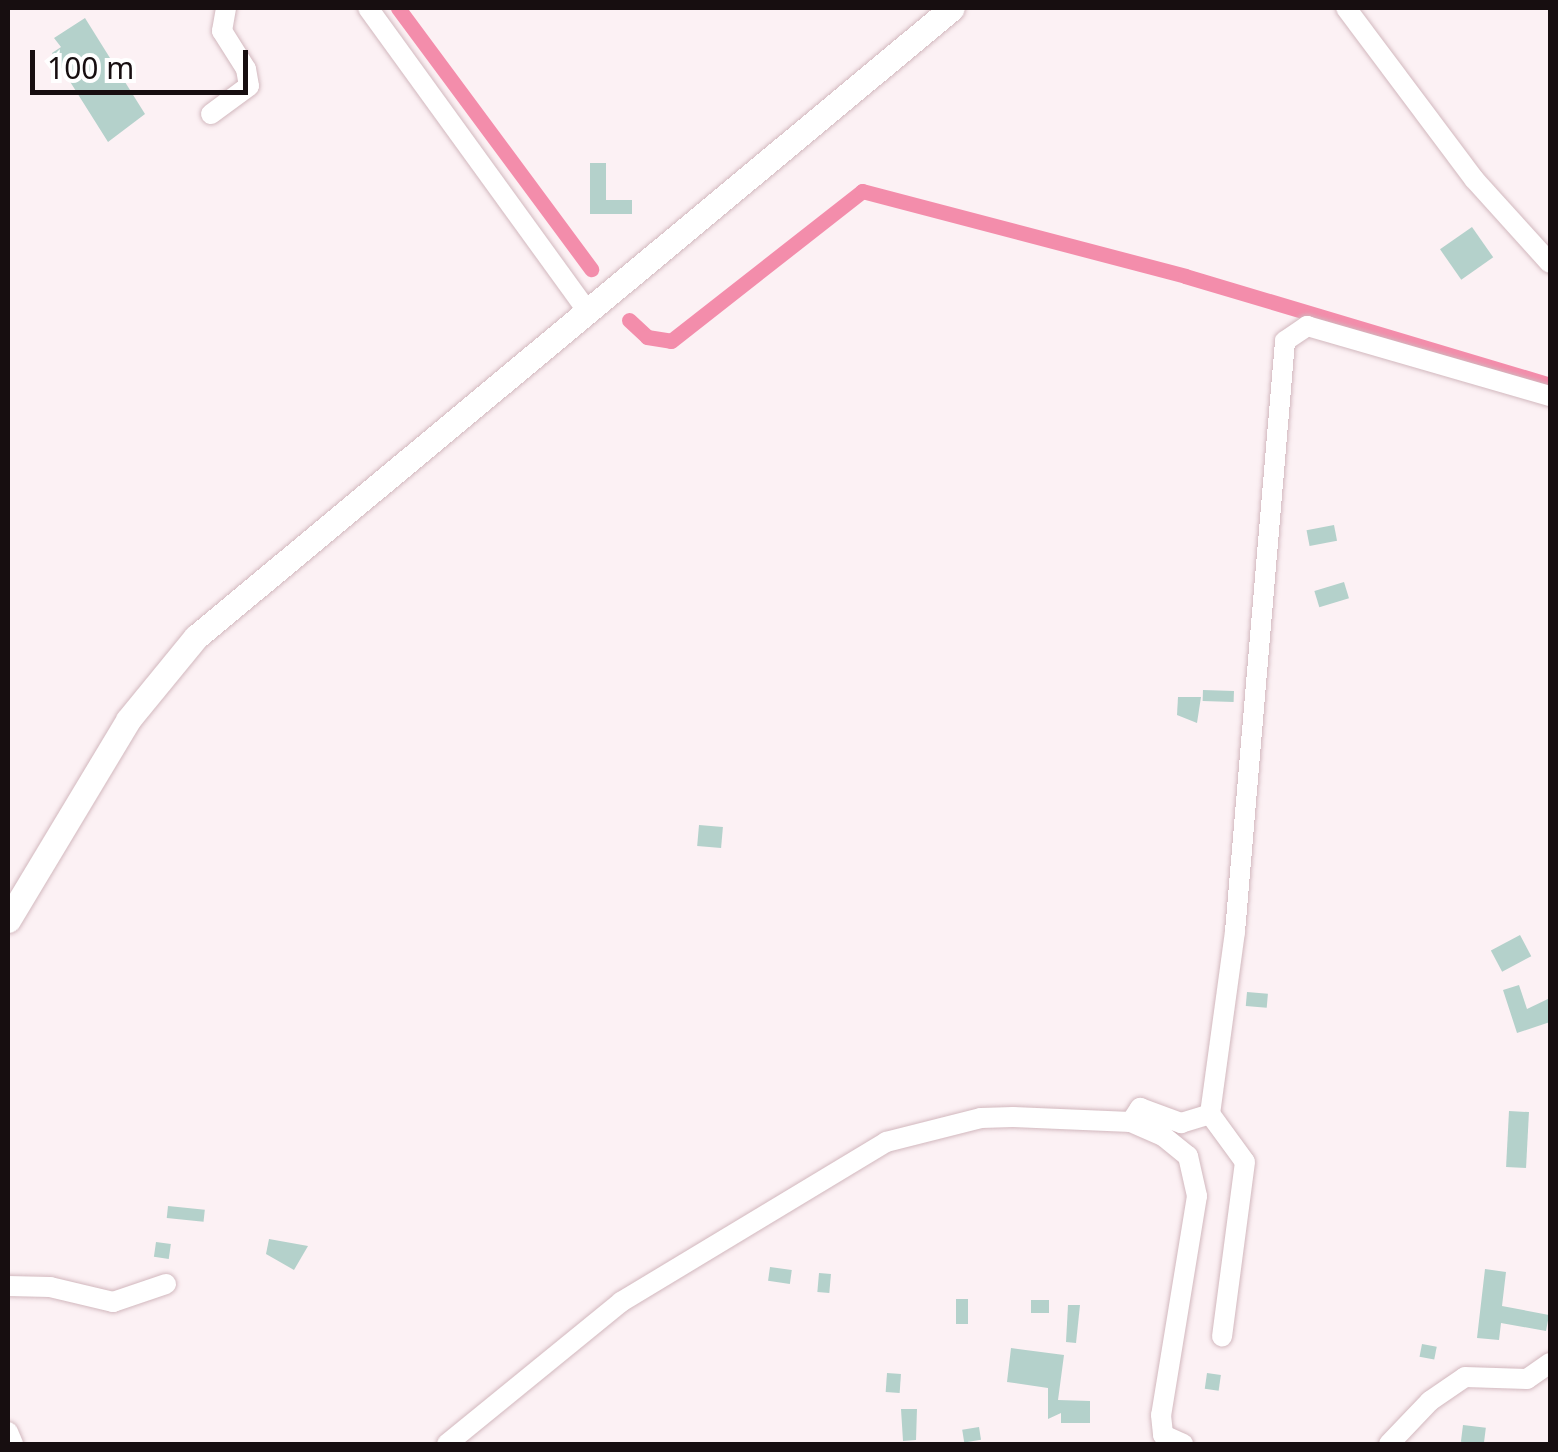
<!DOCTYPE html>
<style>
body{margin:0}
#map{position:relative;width:1558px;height:1452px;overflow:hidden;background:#fcf1f4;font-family:"Noto Sans",sans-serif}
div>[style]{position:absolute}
.canal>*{height:15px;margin:-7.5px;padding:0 7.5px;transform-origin:7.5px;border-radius:7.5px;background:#f38dab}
.building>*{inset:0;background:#b4d1cb;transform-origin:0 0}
.roads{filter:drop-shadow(0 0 2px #d2b8be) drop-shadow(0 0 2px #d2b8be)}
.minor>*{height:20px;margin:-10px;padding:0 10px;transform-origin:10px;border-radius:10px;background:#fff}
.major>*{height:25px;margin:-12.5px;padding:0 12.5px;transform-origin:12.5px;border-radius:12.5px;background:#fff}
span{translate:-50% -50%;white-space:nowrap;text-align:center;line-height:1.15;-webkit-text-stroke:8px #fff;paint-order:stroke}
.frame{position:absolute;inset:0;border:10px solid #170e10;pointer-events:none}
.scale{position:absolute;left:30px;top:50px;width:218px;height:45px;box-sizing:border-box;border:5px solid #170e10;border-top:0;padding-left:12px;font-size:30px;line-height:35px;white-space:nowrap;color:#170e10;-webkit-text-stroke:8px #fff;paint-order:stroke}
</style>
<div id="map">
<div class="canal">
<div style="left:398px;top:8px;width:325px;rotate:53.5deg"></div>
<div style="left:629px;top:320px;width:25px;rotate:43deg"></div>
<div style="left:647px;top:337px;width:24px;rotate:9deg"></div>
<div style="left:671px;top:341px;width:243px;rotate:-38.1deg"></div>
<div style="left:862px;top:191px;width:334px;rotate:14.7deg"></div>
<div style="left:1185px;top:276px;width:381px;rotate:16.6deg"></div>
</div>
<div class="building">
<div style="clip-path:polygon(85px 18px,145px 114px,108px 142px,52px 53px,61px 47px,54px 38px)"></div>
<div style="clip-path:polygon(590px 163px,606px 163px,606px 200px,632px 200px,632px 214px,590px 214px)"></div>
<div style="left:1472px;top:227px;width:37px;height:39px;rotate:55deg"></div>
<div style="left:1334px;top:525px;width:16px;height:28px;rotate:79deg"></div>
<div style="left:1344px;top:582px;width:17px;height:31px;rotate:73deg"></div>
<div style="left:1203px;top:690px;width:31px;height:11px;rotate:2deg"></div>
<div style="clip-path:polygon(1178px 697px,1201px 697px,1197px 723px,1177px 715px)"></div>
<div style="left:699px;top:825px;width:24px;height:21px;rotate:5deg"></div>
<div style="left:1520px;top:935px;width:24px;height:33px;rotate:62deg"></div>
<div style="clip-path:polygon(1519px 985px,1527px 1009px,1550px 998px,1550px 1022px,1517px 1033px,1503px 990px)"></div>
<div style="left:1247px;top:992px;width:21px;height:14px;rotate:5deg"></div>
<div style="left:1509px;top:1111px;width:20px;height:56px;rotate:3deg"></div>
<div style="left:168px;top:1206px;width:37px;height:12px;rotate:6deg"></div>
<div style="clip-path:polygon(269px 1239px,308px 1246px,294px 1270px,266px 1254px)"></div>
<div style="left:156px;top:1242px;width:15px;height:15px;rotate:8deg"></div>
<div style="left:770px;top:1267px;width:22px;height:14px;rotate:8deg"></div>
<div style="clip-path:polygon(1485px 1269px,1506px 1272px,1502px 1306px,1549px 1315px,1546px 1331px,1501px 1323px,1499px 1340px,1477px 1338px)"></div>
<div style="left:819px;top:1273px;width:12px;height:19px;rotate:5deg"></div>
<div style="left:956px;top:1299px;width:12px;height:25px"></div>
<div style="left:1031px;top:1300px;width:18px;height:13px"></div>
<div style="clip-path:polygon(1068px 1305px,1080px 1305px,1076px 1343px,1066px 1342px)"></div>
<div style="left:1422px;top:1344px;width:15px;height:13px;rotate:11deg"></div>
<div style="clip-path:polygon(1011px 1348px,1064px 1355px,1058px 1400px,1090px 1401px,1090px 1423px,1061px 1423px,1061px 1413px,1048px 1419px,1048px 1388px,1007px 1382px)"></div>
<div style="left:887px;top:1373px;width:14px;height:19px;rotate:4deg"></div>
<div style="left:1207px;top:1373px;width:14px;height:16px;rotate:8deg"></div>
<div style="clip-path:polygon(901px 1409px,917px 1409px,916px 1440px,903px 1441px)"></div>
<div style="left:1463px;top:1425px;width:23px;height:17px;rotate:7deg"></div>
<div style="left:979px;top:1427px;width:13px;height:17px;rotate:81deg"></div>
</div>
<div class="roads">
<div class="minor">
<div style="left:368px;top:8px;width:373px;rotate:54.1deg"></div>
<div style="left:1346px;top:8px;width:214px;rotate:53.2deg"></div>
<div style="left:1474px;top:179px;width:113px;rotate:47.9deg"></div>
<div style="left:211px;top:114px;width:47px;rotate:-36.4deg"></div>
<div style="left:249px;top:86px;width:17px;rotate:-100deg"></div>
<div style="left:246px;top:69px;width:45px;rotate:-122.3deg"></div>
<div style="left:222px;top:31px;width:23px;rotate:-80deg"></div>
<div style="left:1210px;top:1114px;width:59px;rotate:53.9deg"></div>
<div style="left:1245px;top:1162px;width:176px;rotate:97.5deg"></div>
<div style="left:1131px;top:1122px;width:17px;rotate:-57deg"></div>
<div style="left:1140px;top:1108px;width:44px;rotate:20.1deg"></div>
<div style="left:1181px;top:1123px;width:30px;rotate:-17deg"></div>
<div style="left:1210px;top:1114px;width:184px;rotate:-82.2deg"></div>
<div style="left:1235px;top:932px;width:593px;rotate:-85.16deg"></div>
<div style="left:1285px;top:341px;width:27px;rotate:-34deg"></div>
<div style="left:1307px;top:326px;width:253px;rotate:16.1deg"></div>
<div style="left:8px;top:1286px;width:42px;rotate:1.4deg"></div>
<div style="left:50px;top:1287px;width:65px;rotate:13.4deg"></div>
<div style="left:113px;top:1302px;width:56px;rotate:-18.8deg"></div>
<div style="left:8px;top:1432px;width:13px;rotate:67deg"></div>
<div style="left:447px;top:1444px;width:225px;rotate:-39.2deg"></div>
<div style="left:621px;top:1302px;width:310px;rotate:-31.1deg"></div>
<div style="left:886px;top:1142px;width:98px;rotate:-14.2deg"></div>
<div style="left:981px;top:1118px;width:32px;rotate:-2deg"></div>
<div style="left:1013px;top:1117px;width:118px;rotate:2.4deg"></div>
<div style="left:1131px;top:1122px;width:35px;rotate:24deg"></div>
<div style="left:1163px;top:1136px;width:32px;rotate:39deg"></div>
<div style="left:1188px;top:1156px;width:41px;rotate:77.3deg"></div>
<div style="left:1197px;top:1196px;width:222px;rotate:99.3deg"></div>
<div style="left:1161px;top:1415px;width:20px;rotate:84deg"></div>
<div style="left:1163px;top:1435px;width:22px;rotate:24deg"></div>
<div style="left:1389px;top:1444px;width:59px;rotate:-46.4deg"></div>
<div style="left:1430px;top:1401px;width:42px;rotate:-34.4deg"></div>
<div style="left:1465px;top:1377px;width:62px;rotate:1.8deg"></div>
<div style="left:1527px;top:1379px;width:28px;rotate:-35deg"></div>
</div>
<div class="major">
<div style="left:8px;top:920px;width:233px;rotate:-59deg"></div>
<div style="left:128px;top:720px;width:107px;rotate:-50.7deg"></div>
<div style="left:196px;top:637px;width:983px;rotate:-39.76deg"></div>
</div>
</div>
<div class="frame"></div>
<div class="scale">100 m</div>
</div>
